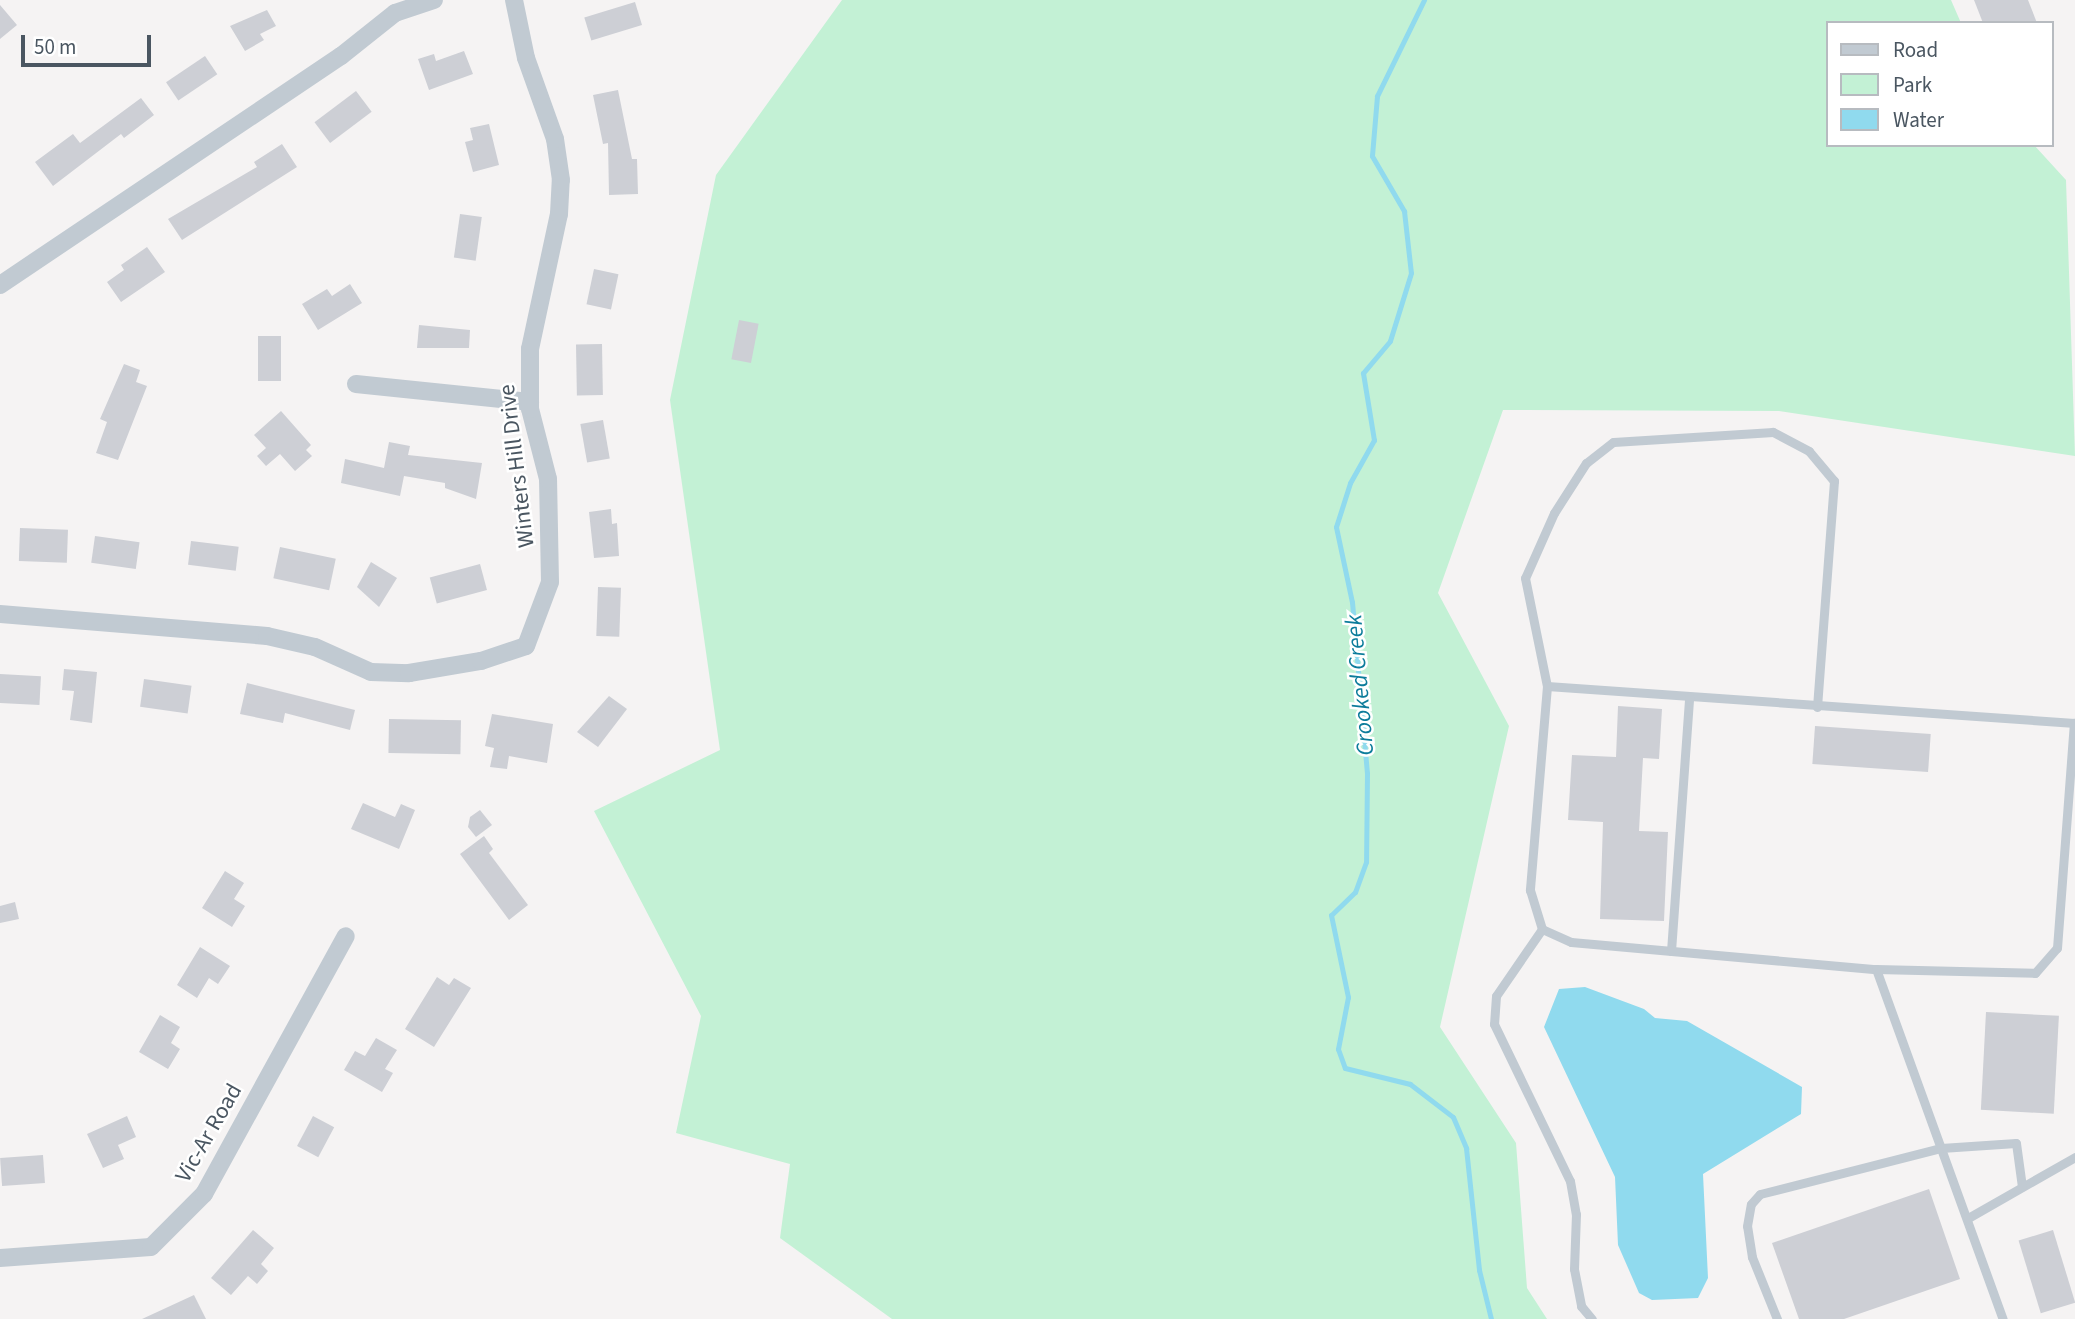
<!DOCTYPE html>
<style>
body{margin:0}
#map{position:relative;width:2075px;height:1319px;overflow:hidden;background:#f5f3f3;font-family:"Source Sans 3",sans-serif}
div>[style]{position:absolute}
.green>*{inset:0;background:#c3f1d5}
.water>*{inset:0;background:#90daee}
.stream>*{height:5px;margin:-2.5px;padding:0 2.5px;transform-origin:2.5px;border-radius:2.5px;background:#90daee}
.building>*{inset:0;background:#cdcfd5;transform-origin:0 0}
.service>*{height:9px;margin:-4.5px;padding:0 4.5px;transform-origin:4.5px;border-radius:4.5px;background:#c1cad2}
.minor>*{height:18px;margin:-9px;padding:0 9px;transform-origin:9px;border-radius:9px;background:#c1cad2}
span{translate:-50% -50%;white-space:nowrap;text-align:center;line-height:1.15;-webkit-text-stroke:5px #fff;paint-order:stroke}
.street-label{font-size:23px;color:#4a5661}
.water-label{font-size:24px;color:#0c7c9b;font-style:italic}
.legend{position:absolute;left:1826px;top:21px;width:228px;height:126px;box-sizing:border-box;background:#fff;border:2px solid #b7bbc0;margin:0;padding:9px 12px;list-style:none;font-size:21px;color:#4a5661}
.legend li{display:flex;align-items:center;gap:14px;height:35px}
.legend b{width:35px;border:2px solid #b7bbc0}
.scale{position:absolute;left:21px;top:35px;width:130px;height:32px;box-sizing:border-box;border:4px solid #4a5661;border-top:0;padding-left:9px;font-size:21px;line-height:24px;white-space:nowrap;color:#4a5661;-webkit-text-stroke:5px #fff;paint-order:stroke}
</style>
<div id="map">
<div class="green">
<div style="clip-path:polygon(842px 0,1951px 0,1961px 23px,1828px 23px,1828px 145px,2034px 145px,2066px 180px,2075px 456px,1779px 411px,1503px 410px,1438px 593px,1509px 726px,1440px 1027px,1516px 1143px,1527px 1288px,1547px 1319px,892px 1319px,780px 1238px,790px 1164px,676px 1133px,701px 1016px,594px 811px,720px 750px,670px 400px,716px 175px)"></div>
</div>
<div class="water">
<div style="clip-path:polygon(1585px 987px,1644px 1009px,1655px 1018px,1687px 1021px,1802px 1087px,1801px 1114px,1703px 1174px,1708px 1278px,1698px 1298px,1652px 1300px,1639px 1293px,1618px 1245px,1615px 1177px,1544px 1027px,1559px 989px)"></div>
</div>
<div class="stream">
<div style="left:1424px;top:0;width:107px;rotate:116.1deg"></div>
<div style="left:1377px;top:96px;width:60px;rotate:94.8deg"></div>
<div style="left:1372px;top:156px;width:64px;rotate:59.8deg"></div>
<div style="left:1404px;top:211px;width:62px;rotate:83.6deg"></div>
<div style="left:1411px;top:273px;width:71px;rotate:107.2deg"></div>
<div style="left:1390px;top:341px;width:42px;rotate:130.2deg"></div>
<div style="left:1363px;top:373px;width:68px;rotate:80.7deg"></div>
<div style="left:1374px;top:440px;width:49px;rotate:119.2deg"></div>
<div style="left:1350px;top:483px;width:46px;rotate:107.7deg"></div>
<div style="left:1336px;top:527px;width:77px;rotate:78deg"></div>
<div style="left:1352px;top:602px;width:172px;rotate:85deg"></div>
<div style="left:1367px;top:773px;width:89px;rotate:90.6deg"></div>
<div style="left:1366px;top:862px;width:32px;rotate:110deg"></div>
<div style="left:1355px;top:892px;width:33px;rotate:136deg"></div>
<div style="left:1331px;top:915px;width:84px;rotate:78.3deg"></div>
<div style="left:1348px;top:997px;width:53px;rotate:100.9deg"></div>
<div style="left:1338px;top:1049px;width:20px;rotate:70deg"></div>
<div style="left:1345px;top:1068px;width:67px;rotate:13.8deg"></div>
<div style="left:1410px;top:1084px;width:54px;rotate:37.5deg"></div>
<div style="left:1453px;top:1117px;width:34px;rotate:67deg"></div>
<div style="left:1466px;top:1148px;width:123px;rotate:83.9deg"></div>
<div style="left:1479px;top:1270px;width:50px;rotate:76.2deg"></div>
</div>
<div class="building">
<div style="clip-path:polygon(1974px 0,2028px 0,2037px 23px,1983px 23px)"></div>
<div style="left:635px;top:2px;width:24px;height:53px;rotate:73deg"></div>
<div style="clip-path:polygon(0 5px,17px 25px,0 39px)"></div>
<div style="clip-path:polygon(267px 10px,276px 26px,260px 34px,264px 40px,245px 51px,230px 26px)"></div>
<div style="clip-path:polygon(464px 51px,473px 74px,429px 90px,418px 59px,434px 54px,436px 61px)"></div>
<div style="left:205px;top:56px;width:22px;height:47px;rotate:56deg"></div>
<div style="clip-path:polygon(618px 90px,632px 159px,637px 159px,638px 194px,609px 195px,608px 143px,603px 144px,593px 95px)"></div>
<div style="left:356px;top:91px;width:26px;height:52px;rotate:53deg"></div>
<div style="clip-path:polygon(141px 98px,154px 115px,124px 138px,121px 134px,53px 186px,35px 162px,73px 134px,80px 143px)"></div>
<div style="clip-path:polygon(489px 124px,499px 165px,473px 172px,465px 142px,473px 140px,470px 128px)"></div>
<div style="clip-path:polygon(282px 144px,297px 167px,182px 240px,168px 219px,257px 167px,254px 162px)"></div>
<div style="left:460px;top:214px;width:22px;height:44px;rotate:8deg"></div>
<div style="clip-path:polygon(147px 247px,165px 272px,121px 302px,107px 282px,124px 270px,121px 265px)"></div>
<div style="left:594px;top:269px;width:25px;height:36px;rotate:12deg"></div>
<div style="clip-path:polygon(350px 284px,362px 303px,318px 330px,302px 304px,327px 289px,332px 296px)"></div>
<div style="left:739px;top:320px;width:20px;height:40px;rotate:11deg"></div>
<div style="clip-path:polygon(419px 325px,470px 330px,469px 348px,417px 348px)"></div>
<div style="left:258px;top:336px;width:23px;height:45px"></div>
<div style="left:602px;top:344px;width:51px;height:26px;rotate:89deg"></div>
<div style="clip-path:polygon(124px 364px,140px 370px,136px 382px,147px 386px,118px 460px,96px 453px,107px 422px,100px 419px)"></div>
<div style="clip-path:polygon(281px 411px,311px 445px,306px 450px,312px 456px,295px 471px,280px 454px,266px 466px,257px 456px,266px 448px,254px 435px)"></div>
<div style="left:603px;top:420px;width:39px;height:23px;rotate:80deg"></div>
<div style="clip-path:polygon(389px 442px,410px 446px,408px 455px,482px 463px,476px 499px,445px 488px,445px 483px,404px 476px,400px 496px,341px 483px,345px 459px,384px 468px)"></div>
<div style="clip-path:polygon(611px 509px,612px 524px,617px 523px,619px 556px,594px 558px,589px 512px)"></div>
<div style="left:20px;top:528px;width:48px;height:33px;rotate:2deg"></div>
<div style="left:95px;top:536px;width:45px;height:27px;rotate:8deg"></div>
<div style="left:191px;top:541px;width:48px;height:24px;rotate:7deg"></div>
<div style="left:280px;top:547px;width:57px;height:32px;rotate:12deg"></div>
<div style="clip-path:polygon(371px 562px,397px 578px,379px 607px,357px 587px)"></div>
<div style="left:480px;top:564px;width:27px;height:52px;rotate:75deg"></div>
<div style="left:598px;top:587px;width:23px;height:49px;rotate:2deg"></div>
<div style="clip-path:polygon(64px 669px,97px 672px,92px 723px,70px 720px,74px 691px,62px 690px)"></div>
<div style="left:0;top:674px;width:41px;height:29px;rotate:3deg"></div>
<div style="left:144px;top:679px;width:48px;height:28px;rotate:8deg"></div>
<div style="clip-path:polygon(247px 683px,355px 710px,350px 730px,285px 713px,283px 723px,240px 714px)"></div>
<div style="clip-path:polygon(609px 696px,627px 709px,598px 747px,577px 732px)"></div>
<div style="clip-path:polygon(1618px 706px,1662px 709px,1659px 759px,1643px 758px,1639px 831px,1668px 832px,1664px 921px,1600px 919px,1603px 822px,1568px 820px,1572px 755px,1616px 757px)"></div>
<div style="clip-path:polygon(492px 714px,553px 724px,547px 763px,509px 756px,507px 769px,490px 767px,494px 748px,485px 746px)"></div>
<div style="left:389px;top:719px;width:72px;height:34px;rotate:1deg"></div>
<div style="left:1815px;top:726px;width:116px;height:38px;rotate:4deg"></div>
<div style="clip-path:polygon(363px 803px,395px 817px,401px 804px,415px 810px,399px 849px,351px 829px)"></div>
<div style="clip-path:polygon(480px 810px,492px 825px,476px 837px,468px 827px,470px 817px)"></div>
<div style="clip-path:polygon(484px 836px,493px 849px,489px 853px,528px 905px,509px 920px,460px 854px)"></div>
<div style="clip-path:polygon(225px 871px,244px 883px,234px 899px,245px 906px,232px 927px,202px 908px)"></div>
<div style="clip-path:polygon(15px 902px,19px 919px,0 923px,0 906px)"></div>
<div style="clip-path:polygon(200px 947px,230px 966px,218px 984px,209px 978px,197px 998px,177px 985px)"></div>
<div style="clip-path:polygon(437px 977px,449px 985px,454px 978px,471px 988px,434px 1047px,405px 1029px)"></div>
<div style="left:1986px;top:1012px;width:73px;height:98px;rotate:3deg"></div>
<div style="clip-path:polygon(160px 1015px,180px 1027px,171px 1043px,180px 1049px,168px 1069px,139px 1052px)"></div>
<div style="clip-path:polygon(376px 1038px,397px 1050px,385px 1069px,393px 1073px,382px 1092px,344px 1070px,355px 1051px,365px 1056px)"></div>
<div style="clip-path:polygon(127px 1116px,136px 1137px,118px 1145px,124px 1159px,103px 1168px,87px 1134px)"></div>
<div style="left:313px;top:1116px;width:24px;height:34px;rotate:28deg"></div>
<div style="left:43px;top:1155px;width:28px;height:43px;rotate:86deg"></div>
<div style="clip-path:polygon(1929px 1189px,1960px 1279px,1844px 1319px,1799px 1319px,1772px 1243px)"></div>
<div style="clip-path:polygon(253px 1230px,274px 1248px,261px 1264px,268px 1271px,257px 1284px,248px 1276px,231px 1295px,211px 1278px)"></div>
<div style="left:2053px;top:1230px;width:76px;height:36px;rotate:73deg"></div>
<div style="clip-path:polygon(194px 1295px,206px 1319px,142px 1319px)"></div>
</div>
<div class="service">
<div style="left:1547px;top:686px;width:529px;rotate:4.01deg"></div>
<div style="left:1817px;top:707px;width:227px;rotate:-85.7deg"></div>
<div style="left:1834px;top:481px;width:39px;rotate:-130deg"></div>
<div style="left:1809px;top:451px;width:41px;rotate:-152.2deg"></div>
<div style="left:1773px;top:432px;width:160px;rotate:176.4deg"></div>
<div style="left:1613px;top:442px;width:34px;rotate:142deg"></div>
<div style="left:1586px;top:463px;width:59px;rotate:122.6deg"></div>
<div style="left:1554px;top:513px;width:71px;rotate:114deg"></div>
<div style="left:1525px;top:578px;width:110px;rotate:78.5deg"></div>
<div style="left:1547px;top:686px;width:205px;rotate:94.8deg"></div>
<div style="left:1530px;top:890px;width:41px;rotate:72.9deg"></div>
<div style="left:1542px;top:929px;width:32px;rotate:24deg"></div>
<div style="left:1571px;top:942px;width:306px;rotate:5.1deg"></div>
<div style="left:1876px;top:969px;width:372px;rotate:70.1deg"></div>
<div style="left:1542px;top:929px;width:81px;rotate:124.5deg"></div>
<div style="left:1496px;top:996px;width:28px;rotate:94deg"></div>
<div style="left:1494px;top:1024px;width:174px;rotate:64.2deg"></div>
<div style="left:1570px;top:1181px;width:34px;rotate:80deg"></div>
<div style="left:1576px;top:1214px;width:55px;rotate:92.1deg"></div>
<div style="left:1574px;top:1269px;width:38px;rotate:79deg"></div>
<div style="left:1581px;top:1306px;width:17px;rotate:50deg"></div>
<div style="left:1671px;top:951px;width:255px;rotate:-85.9deg"></div>
<div style="left:1876px;top:969px;width:159px;rotate:1.4deg"></div>
<div style="left:2035px;top:973px;width:33px;rotate:-49deg"></div>
<div style="left:2057px;top:948px;width:226px;rotate:-85.7deg"></div>
<div style="left:1968px;top:1218px;width:123px;rotate:-29.7deg"></div>
<div style="left:1777px;top:1319px;width:67px;rotate:-112deg"></div>
<div style="left:1752px;top:1257px;width:31px;rotate:-99deg"></div>
<div style="left:1747px;top:1226px;width:22px;rotate:-80deg"></div>
<div style="left:1751px;top:1204px;width:13px;rotate:-48deg"></div>
<div style="left:1760px;top:1194px;width:187px;rotate:-14.3deg"></div>
<div style="left:1941px;top:1148px;width:75px;rotate:-3.8deg"></div>
<div style="left:2016px;top:1143px;width:44px;rotate:82.2deg"></div>
</div>
<div class="minor">
<div style="left:0;top:285px;width:411px;rotate:-33.9deg"></div>
<div style="left:341px;top:56px;width:69px;rotate:-38.5deg"></div>
<div style="left:395px;top:13px;width:41px;rotate:-18.4deg"></div>
<div style="left:356px;top:384px;width:175px;rotate:5.9deg"></div>
<div style="left:0;top:614px;width:268px;rotate:4.7deg"></div>
<div style="left:267px;top:636px;width:49px;rotate:12.9deg"></div>
<div style="left:315px;top:647px;width:61px;rotate:24.1deg"></div>
<div style="left:371px;top:672px;width:38px;rotate:2deg"></div>
<div style="left:409px;top:673px;width:73px;rotate:-9.5deg"></div>
<div style="left:481px;top:661px;width:47px;rotate:-18.4deg"></div>
<div style="left:526px;top:646px;width:68px;rotate:-69.4deg"></div>
<div style="left:550px;top:582px;width:103px;rotate:-91.1deg"></div>
<div style="left:548px;top:479px;width:72px;rotate:-104.4deg"></div>
<div style="left:530px;top:409px;width:60px;rotate:-90deg"></div>
<div style="left:530px;top:349px;width:138px;rotate:-77.9deg"></div>
<div style="left:559px;top:214px;width:34px;rotate:-87deg"></div>
<div style="left:561px;top:180px;width:41px;rotate:-98.3deg"></div>
<div style="left:555px;top:139px;width:86px;rotate:-109.7deg"></div>
<div style="left:526px;top:58px;width:59px;rotate:-101.7deg"></div>
<div style="left:0;top:1258px;width:151px;rotate:-4.2deg"></div>
<div style="left:151px;top:1247px;width:75px;rotate:-45deg"></div>
<div style="left:204px;top:1194px;width:294px;rotate:-61.2deg"></div>
</div>
<div class="street-label">
<span style="left:517px;top:466px;rotate:-97deg">Winters Hill Drive</span>
<span style="left:209px;top:1133px;rotate:-60deg">Vic-Ar Road</span>
</div>
<div class="water-label">
<span style="left:1360px;top:685px;rotate:-95deg">Crooked Creek</span>
</div>
<ul class="legend">
<li><b style="height:9px;background:#c1cad2"></b>Road</li>
<li><b style="height:19px;background:#c3f1d5"></b>Park</li>
<li><b style="height:19px;background:#90daee"></b>Water</li>
</ul>
<div class="scale">50 m</div>
</div>
